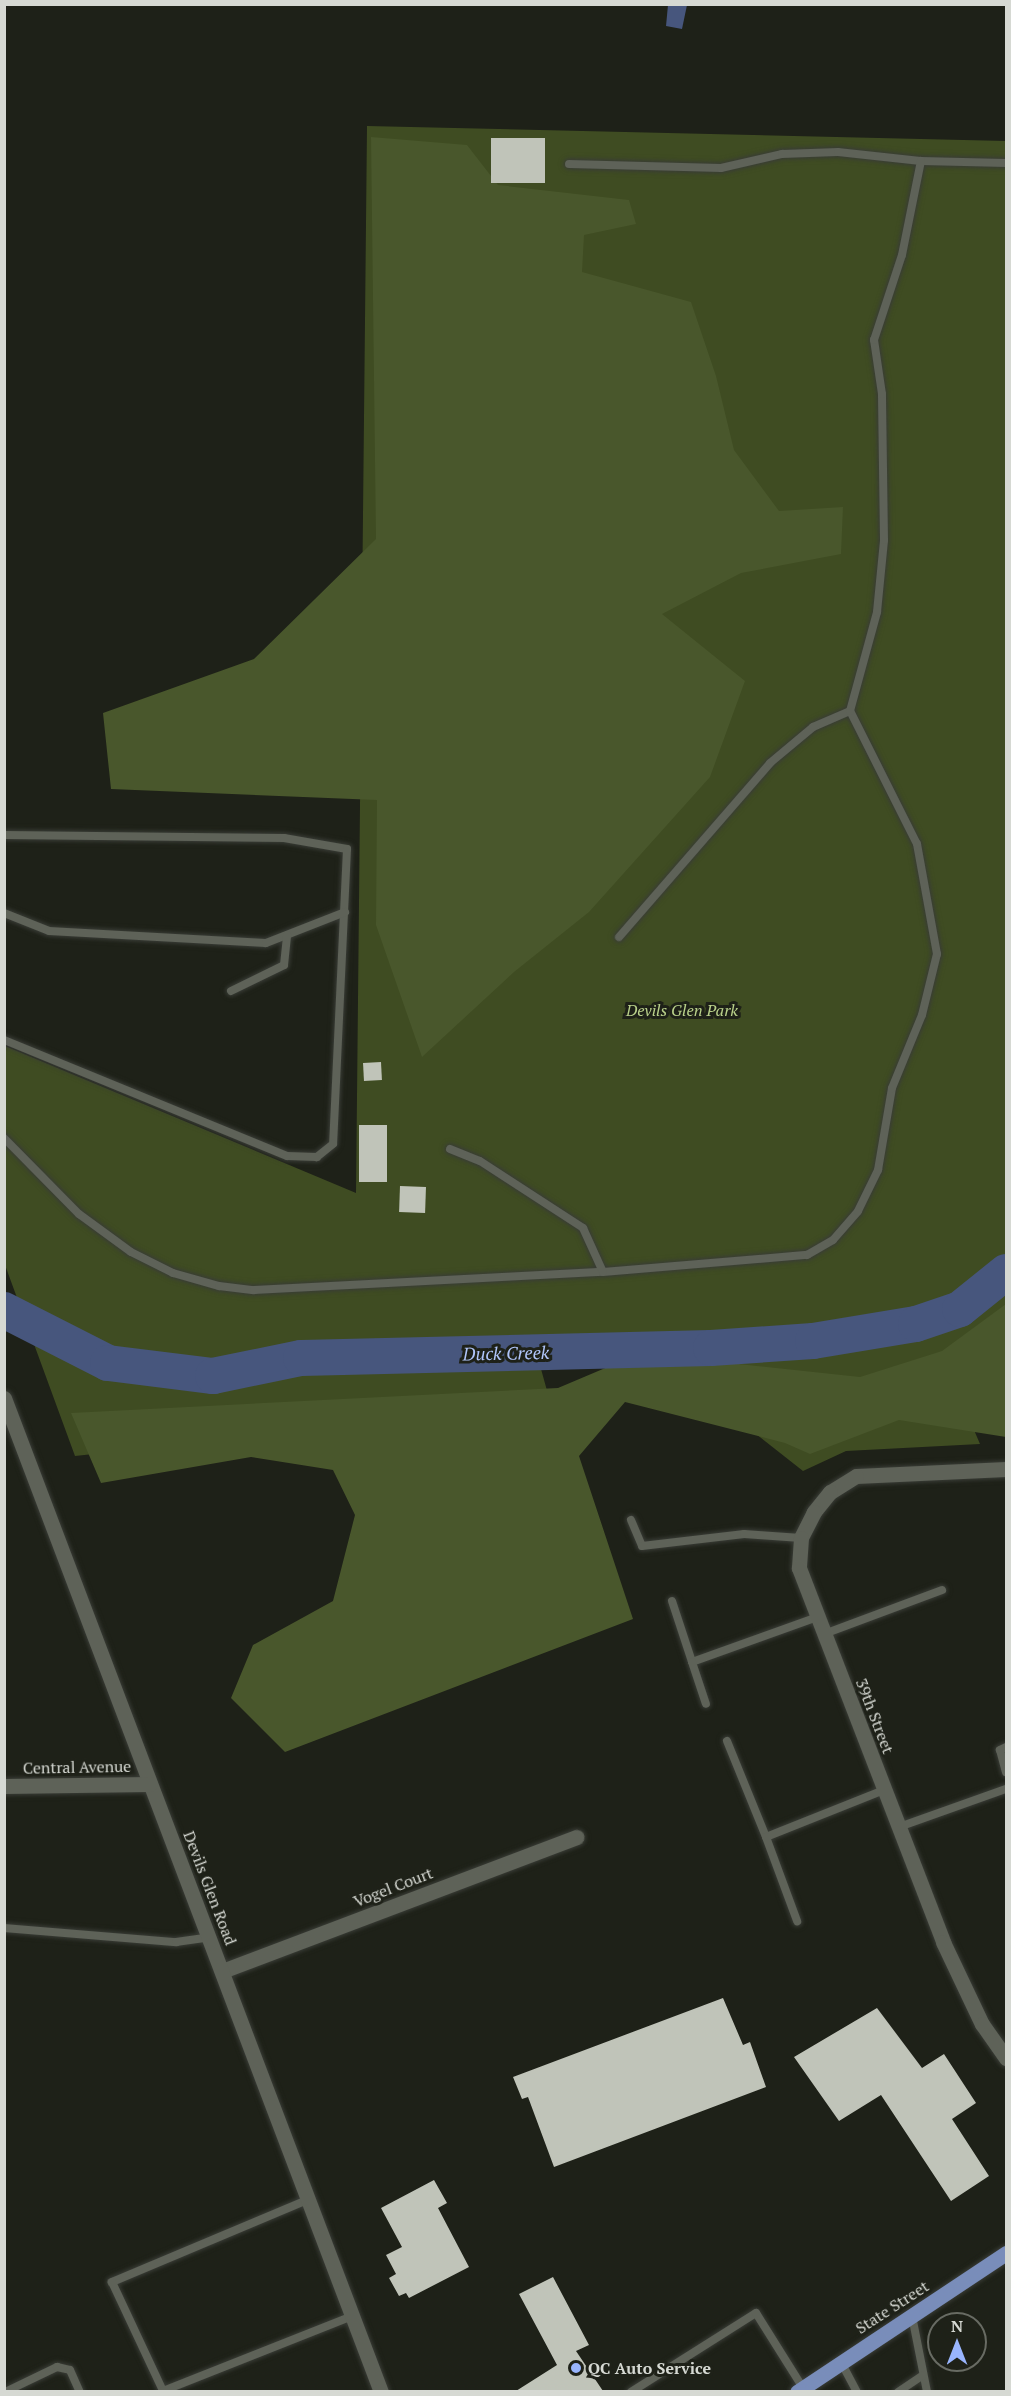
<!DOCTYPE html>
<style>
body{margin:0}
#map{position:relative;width:1011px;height:2396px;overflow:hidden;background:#1e2118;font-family:"PT Serif",serif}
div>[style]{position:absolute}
.green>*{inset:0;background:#3f4c22}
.forest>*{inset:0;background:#49572c}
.water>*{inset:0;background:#47567d}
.river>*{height:36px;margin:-18px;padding:0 18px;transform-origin:18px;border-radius:18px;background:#47567d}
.building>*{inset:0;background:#c0c4b9;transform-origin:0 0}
.roads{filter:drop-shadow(0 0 2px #393c36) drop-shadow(0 0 2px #393c36)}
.lane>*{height:8px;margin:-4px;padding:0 4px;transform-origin:4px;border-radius:4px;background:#5e6258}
.street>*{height:15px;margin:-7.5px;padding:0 7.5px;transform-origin:7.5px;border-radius:7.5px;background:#5e6258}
.secondary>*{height:15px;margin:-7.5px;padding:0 7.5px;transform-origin:7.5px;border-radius:7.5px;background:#5e6258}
.primary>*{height:15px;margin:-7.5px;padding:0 7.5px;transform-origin:7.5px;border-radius:7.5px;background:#798dba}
.dots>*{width:16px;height:16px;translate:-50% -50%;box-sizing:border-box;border:3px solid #1e2118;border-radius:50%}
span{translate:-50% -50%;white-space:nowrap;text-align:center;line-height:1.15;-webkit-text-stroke:6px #1e2118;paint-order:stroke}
.park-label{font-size:16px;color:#b9d18a;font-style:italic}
.street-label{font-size:16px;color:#d6d9d3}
.poi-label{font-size:16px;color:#d6d9d3;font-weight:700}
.left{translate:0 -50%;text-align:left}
.water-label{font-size:18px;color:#b0c5f9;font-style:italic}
.frame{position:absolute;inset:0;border:6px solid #d6d9d3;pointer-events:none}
.north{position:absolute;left:927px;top:2312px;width:60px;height:60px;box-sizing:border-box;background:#1e2118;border:2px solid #686b63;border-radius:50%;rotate:0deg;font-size:16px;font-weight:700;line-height:24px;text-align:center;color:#d6d9d3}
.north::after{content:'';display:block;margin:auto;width:21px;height:27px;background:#99b5fd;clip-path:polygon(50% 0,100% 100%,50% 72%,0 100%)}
</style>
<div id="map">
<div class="green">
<div style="clip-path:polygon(367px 126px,1006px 141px,1006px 1328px,948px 1369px,980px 1444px,846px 1451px,803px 1471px,649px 1350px,541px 1369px,551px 1405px,75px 1456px,5px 1265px,5px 1046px,356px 1193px)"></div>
</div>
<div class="forest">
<div style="clip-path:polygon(371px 137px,467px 145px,498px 185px,629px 200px,636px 224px,584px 235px,582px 272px,691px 302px,716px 376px,734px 450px,779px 511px,843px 507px,841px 554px,741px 573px,662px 614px,745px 681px,710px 777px,589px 912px,514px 972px,422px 1057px,376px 925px,377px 800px,111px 789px,103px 713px,254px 659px,376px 539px)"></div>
<div style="clip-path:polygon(1006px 1304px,1006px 1437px,899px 1420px,810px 1454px,785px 1443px,625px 1402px,579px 1456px,633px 1619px,285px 1752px,231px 1698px,253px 1645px,333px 1601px,355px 1515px,333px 1470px,251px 1457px,101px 1483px,71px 1413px,558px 1388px,610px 1366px,701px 1360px,860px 1377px,942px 1351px)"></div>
</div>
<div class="water">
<div style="clip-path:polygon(668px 5px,687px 5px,682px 29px,666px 26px)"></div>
</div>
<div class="river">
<div style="left:4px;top:1310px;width:117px;rotate:27deg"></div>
<div style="left:108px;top:1363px;width:106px;rotate:7.1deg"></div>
<div style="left:213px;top:1376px;width:90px;rotate:-11.6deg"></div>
<div style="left:301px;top:1358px;width:410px;rotate:-1.4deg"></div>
<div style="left:711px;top:1348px;width:102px;rotate:-3.9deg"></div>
<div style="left:813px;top:1341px;width:104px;rotate:-9.4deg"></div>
<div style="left:916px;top:1324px;width:46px;rotate:-18.8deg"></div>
<div style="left:960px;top:1309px;width:59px;rotate:-38.8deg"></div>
</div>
<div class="building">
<div style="left:491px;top:138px;width:54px;height:45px"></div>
<div style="left:381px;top:1062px;width:18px;height:18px;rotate:87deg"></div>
<div style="left:359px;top:1125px;width:28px;height:57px"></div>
<div style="left:400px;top:1186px;width:26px;height:26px;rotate:2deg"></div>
<div style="clip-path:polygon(723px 1998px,743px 2045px,750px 2042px,766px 2087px,554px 2167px,528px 2097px,522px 2099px,513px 2077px)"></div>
<div style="clip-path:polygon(877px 2008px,922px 2068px,944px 2054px,976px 2103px,952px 2119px,989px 2176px,951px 2201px,881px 2095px,839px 2121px,794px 2057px)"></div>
<div style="clip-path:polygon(434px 2180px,447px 2203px,438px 2208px,469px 2267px,409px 2298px,406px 2293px,399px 2296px,389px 2278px,396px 2274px,386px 2255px,402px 2247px,381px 2208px)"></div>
<div style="clip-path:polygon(553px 2277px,589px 2345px,576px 2351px,603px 2391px,516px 2391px,557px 2365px,519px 2294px)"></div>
</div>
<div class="roads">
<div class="lane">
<div style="left:569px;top:164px;width:152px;rotate:1.5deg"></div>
<div style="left:721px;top:168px;width:63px;rotate:-12.9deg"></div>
<div style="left:782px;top:154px;width:56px;rotate:-2deg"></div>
<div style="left:838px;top:152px;width:83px;rotate:6.2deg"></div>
<div style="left:921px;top:161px;width:85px;rotate:1.3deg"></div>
<div style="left:4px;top:835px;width:280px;rotate:0.6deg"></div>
<div style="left:284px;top:838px;width:64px;rotate:9.9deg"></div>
<div style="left:347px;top:849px;width:295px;rotate:92.7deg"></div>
<div style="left:333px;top:1144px;width:21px;rotate:141deg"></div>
<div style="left:317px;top:1157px;width:30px;rotate:-178deg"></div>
<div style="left:287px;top:1156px;width:306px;rotate:-157.7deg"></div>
<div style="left:4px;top:913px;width:48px;rotate:21.8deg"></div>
<div style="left:49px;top:931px;width:217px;rotate:3.2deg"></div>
<div style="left:266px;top:943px;width:85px;rotate:-21.4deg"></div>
<div style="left:619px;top:937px;width:230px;rotate:-49deg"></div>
<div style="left:770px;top:763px;width:56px;rotate:-39.9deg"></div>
<div style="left:813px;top:727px;width:40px;rotate:-23.4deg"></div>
<div style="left:231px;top:991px;width:59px;rotate:-26.1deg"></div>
<div style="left:284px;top:965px;width:30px;rotate:-84deg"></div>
<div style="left:4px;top:1138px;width:107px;rotate:45.4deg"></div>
<div style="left:79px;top:1214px;width:64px;rotate:36.2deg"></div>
<div style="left:131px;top:1252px;width:47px;rotate:26.6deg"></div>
<div style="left:173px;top:1273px;width:48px;rotate:15.8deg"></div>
<div style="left:219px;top:1286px;width:35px;rotate:7deg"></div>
<div style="left:254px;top:1290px;width:349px;rotate:-3deg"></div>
<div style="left:603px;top:1272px;width:205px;rotate:-4.8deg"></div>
<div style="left:807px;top:1255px;width:30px;rotate:-30deg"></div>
<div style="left:833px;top:1240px;width:38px;rotate:-49deg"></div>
<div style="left:858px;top:1211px;width:46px;rotate:-64deg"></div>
<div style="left:878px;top:1170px;width:83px;rotate:-80.3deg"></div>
<div style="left:892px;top:1088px;width:79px;rotate:-67.7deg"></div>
<div style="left:922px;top:1015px;width:63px;rotate:-76.2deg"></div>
<div style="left:937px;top:954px;width:112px;rotate:-100.3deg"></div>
<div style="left:917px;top:844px;width:149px;rotate:-116.7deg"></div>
<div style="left:850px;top:711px;width:103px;rotate:-74.7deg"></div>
<div style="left:877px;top:612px;width:72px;rotate:-84.4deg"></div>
<div style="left:884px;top:540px;width:146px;rotate:-90.8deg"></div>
<div style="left:882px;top:394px;width:55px;rotate:-98.4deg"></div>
<div style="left:874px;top:340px;width:89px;rotate:-71.8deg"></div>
<div style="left:902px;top:255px;width:96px;rotate:-78.6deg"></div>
<div style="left:450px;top:1149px;width:32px;rotate:22deg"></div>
<div style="left:480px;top:1161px;width:123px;rotate:33deg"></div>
<div style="left:583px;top:1228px;width:48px;rotate:65.6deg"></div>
<div style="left:631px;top:1520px;width:28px;rotate:67deg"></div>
<div style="left:642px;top:1546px;width:103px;rotate:-6.7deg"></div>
<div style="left:744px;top:1534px;width:57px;rotate:4deg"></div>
<div style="left:672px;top:1601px;width:64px;rotate:71.8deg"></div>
<div style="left:692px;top:1662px;width:134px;rotate:-19.7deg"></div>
<div style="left:824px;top:1634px;width:126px;rotate:-20.4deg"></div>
<div style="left:692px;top:1662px;width:44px;rotate:71.6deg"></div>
<div style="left:727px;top:1741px;width:104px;rotate:67.9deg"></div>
<div style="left:766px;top:1837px;width:127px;rotate:-21.7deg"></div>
<div style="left:1006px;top:1747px;width:7px;rotate:153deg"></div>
<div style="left:1000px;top:1750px;width:23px;rotate:75deg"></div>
<div style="left:899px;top:1827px;width:114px;rotate:-19.6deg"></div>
<div style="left:766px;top:1837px;width:90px;rotate:69.7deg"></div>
<div style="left:4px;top:1928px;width:173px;rotate:4.7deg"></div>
<div style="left:176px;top:1942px;width:34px;rotate:-8deg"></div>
<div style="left:307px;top:2200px;width:212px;rotate:157.2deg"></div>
<div style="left:112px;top:2282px;width:120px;rotate:64.9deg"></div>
<div style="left:163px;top:2391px;width:203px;rotate:-21.6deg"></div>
<div style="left:912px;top:2316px;width:77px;rotate:78.8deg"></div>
<div style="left:841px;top:2362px;width:34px;rotate:62deg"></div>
<div style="left:5px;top:2392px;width:58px;rotate:-25.7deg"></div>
<div style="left:57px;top:2367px;width:13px;rotate:13deg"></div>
<div style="left:70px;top:2370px;width:24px;rotate:66deg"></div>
<div style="left:631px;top:2392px;width:148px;rotate:-32.3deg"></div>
<div style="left:756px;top:2313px;width:89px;rotate:57.9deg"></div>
<div style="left:898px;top:2392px;width:30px;rotate:-34deg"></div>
</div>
<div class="street">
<div style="left:1006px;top:1469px;width:150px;rotate:177.3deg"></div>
<div style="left:856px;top:1476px;width:31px;rotate:148deg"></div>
<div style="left:830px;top:1492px;width:26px;rotate:129deg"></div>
<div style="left:814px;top:1512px;width:29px;rotate:117deg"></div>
<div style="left:801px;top:1538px;width:30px;rotate:94deg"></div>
<div style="left:799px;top:1568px;width:401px;rotate:68.9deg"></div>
<div style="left:943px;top:1942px;width:91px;rotate:64.6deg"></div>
<div style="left:982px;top:2024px;width:42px;rotate:54.8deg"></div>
<div style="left:222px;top:1971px;width:379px;rotate:-20.7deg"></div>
</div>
<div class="secondary">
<div style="left:4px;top:1398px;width:1063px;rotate:69.23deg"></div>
<div style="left:4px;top:1786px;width:146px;rotate:-0.8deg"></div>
</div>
<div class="primary">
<div style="left:797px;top:2392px;width:251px;rotate:-33.6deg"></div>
</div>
</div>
<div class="dots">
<div style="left:576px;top:2368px;background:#99b5fd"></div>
</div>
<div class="park-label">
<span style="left:682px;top:1010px">Devils Glen Park</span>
</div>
<div class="street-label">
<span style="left:875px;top:1716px;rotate:69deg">39th Street</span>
<span style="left:77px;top:1767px;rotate:-1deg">Central Avenue</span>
<span style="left:393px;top:1887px;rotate:-21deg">Vogel Court</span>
<span style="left:210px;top:1888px;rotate:69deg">Devils Glen Road</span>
<span style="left:892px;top:2307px;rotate:-33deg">State Street</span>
</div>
<div class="poi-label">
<span class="left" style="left:588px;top:2368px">QC Auto Service</span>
</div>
<div class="water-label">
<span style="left:506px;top:1353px;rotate:-1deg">Duck Creek</span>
</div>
<div class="frame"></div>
<div class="north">N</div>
</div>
